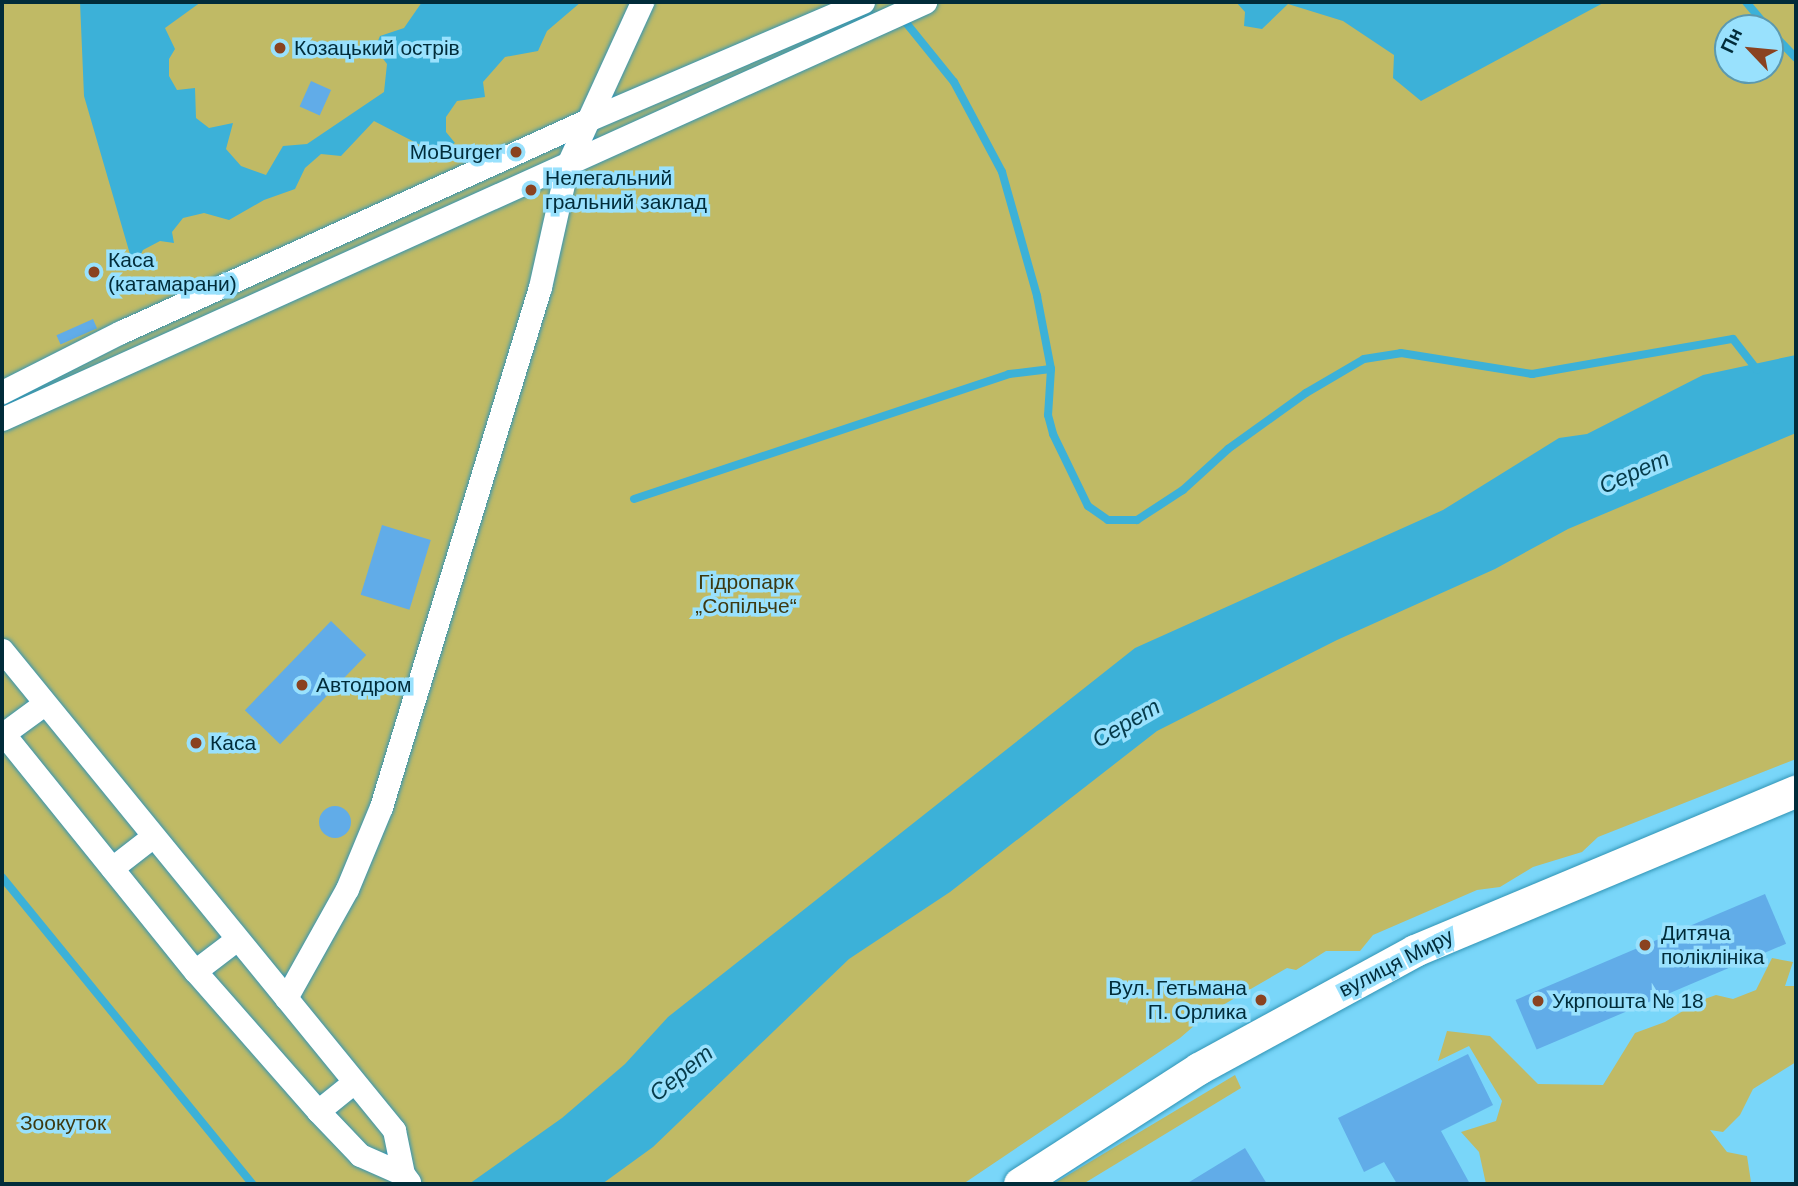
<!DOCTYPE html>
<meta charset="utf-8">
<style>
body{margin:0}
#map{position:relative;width:1798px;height:1186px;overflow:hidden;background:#79d6f9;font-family:Helvetica,sans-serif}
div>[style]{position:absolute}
.green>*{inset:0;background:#c0ba65}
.water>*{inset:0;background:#3cb1d8}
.stream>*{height:8px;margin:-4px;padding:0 4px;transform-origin:4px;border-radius:4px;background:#3cb1d8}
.building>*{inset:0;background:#61ace8;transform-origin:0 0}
.round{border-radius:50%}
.roads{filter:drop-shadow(0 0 2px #3194b5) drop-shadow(0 0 2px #3194b5)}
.street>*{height:23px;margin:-11.5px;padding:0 11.5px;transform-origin:11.5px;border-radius:11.5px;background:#fff}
.secondary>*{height:32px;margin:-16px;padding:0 16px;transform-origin:16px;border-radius:16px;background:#fff}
.dots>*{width:19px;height:19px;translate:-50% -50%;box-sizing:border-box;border:4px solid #99e1fd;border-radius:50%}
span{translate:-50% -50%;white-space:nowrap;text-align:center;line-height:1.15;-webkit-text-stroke:7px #99e1fd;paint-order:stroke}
.poi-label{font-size:21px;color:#012c3a}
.left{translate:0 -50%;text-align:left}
.right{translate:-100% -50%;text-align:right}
.park-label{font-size:21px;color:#3d3911}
.street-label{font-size:21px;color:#012c3a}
.water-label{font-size:23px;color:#063b4b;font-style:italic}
.frame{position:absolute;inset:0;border:4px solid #012c3a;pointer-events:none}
.north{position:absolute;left:1714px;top:14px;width:70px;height:70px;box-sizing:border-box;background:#99e1fd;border:2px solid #5c99af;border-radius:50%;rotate:296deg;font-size:19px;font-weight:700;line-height:28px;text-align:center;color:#012c3a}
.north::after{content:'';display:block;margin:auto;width:24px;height:32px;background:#8a4220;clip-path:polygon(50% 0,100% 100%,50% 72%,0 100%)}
</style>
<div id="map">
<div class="green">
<div style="clip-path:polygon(evenodd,2px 2px,1796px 2px,1796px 759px,1598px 837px,1582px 852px,1533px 867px,1500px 887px,1477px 890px,1373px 935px,1360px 951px,1326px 951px,1296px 970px,1287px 968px,1209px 1013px,1180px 1038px,963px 1184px,2px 1184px,2px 2px,1728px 28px,1770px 28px,1770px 70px,1728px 70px,1728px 28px)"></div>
<div style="clip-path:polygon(1772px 958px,1793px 962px,1785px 986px,1796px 986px,1796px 1062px,1753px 1089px,1740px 1115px,1723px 1132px,1710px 1130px,1727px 1152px,1747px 1156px,1751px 1182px,1486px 1184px,1479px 1152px,1461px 1132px,1496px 1121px,1502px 1101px,1469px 1046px,1438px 1061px,1447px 1031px,1490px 1036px,1538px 1084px,1603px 1085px,1635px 1033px,1665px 1022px,1699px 1001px,1716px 995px,1733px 999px,1756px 990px)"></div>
<div style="clip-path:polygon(1235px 1075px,1241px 1088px,1083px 1184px,1053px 1184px)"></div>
</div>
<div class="water">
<div style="clip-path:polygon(80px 2px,201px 2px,165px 28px,175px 49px,169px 59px,169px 76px,177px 90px,195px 88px,196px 118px,209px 128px,233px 123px,226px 149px,241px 166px,266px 175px,283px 146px,307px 144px,384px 92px,387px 64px,375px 48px,380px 36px,404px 28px,422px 2px,581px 2px,547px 31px,538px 51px,505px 57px,483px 82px,485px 97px,457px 101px,446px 117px,446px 132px,455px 143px,443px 149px,422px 146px,374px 121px,341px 156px,321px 154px,305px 168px,295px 189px,264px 200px,229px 220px,204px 213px,183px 218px,172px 232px,174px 243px,160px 241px,143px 250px,134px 268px,84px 96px)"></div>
<div style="clip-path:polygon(1236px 2px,1605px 2px,1421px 101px,1393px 78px,1394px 55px,1343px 21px,1288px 4px,1262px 29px,1244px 26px,1245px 12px)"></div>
<div style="clip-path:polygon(1796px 355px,1796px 433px,1568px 529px,1495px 569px,1337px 640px,1157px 731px,950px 892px,849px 959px,653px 1147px,602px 1184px,469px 1184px,562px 1118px,625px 1064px,668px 1017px,1135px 648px,1443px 510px,1559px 438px,1587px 434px,1703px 375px)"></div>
</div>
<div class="stream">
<div style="left:1746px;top:2px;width:34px;rotate:50deg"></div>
<div style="left:903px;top:19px;width:81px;rotate:51deg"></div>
<div style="left:954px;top:82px;width:102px;rotate:61.9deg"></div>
<div style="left:1002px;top:172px;width:129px;rotate:74.2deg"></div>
<div style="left:1037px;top:296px;width:74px;rotate:79.1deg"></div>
<div style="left:1051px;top:369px;width:46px;rotate:93.7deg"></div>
<div style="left:1048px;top:415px;width:20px;rotate:75deg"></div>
<div style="left:1053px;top:434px;width:80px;rotate:64.1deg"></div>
<div style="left:1088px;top:506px;width:24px;rotate:35deg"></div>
<div style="left:1108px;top:520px;width:29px"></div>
<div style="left:1137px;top:520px;width:55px;rotate:-33.1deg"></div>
<div style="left:1183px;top:490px;width:61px;rotate:-42.3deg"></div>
<div style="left:1228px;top:449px;width:96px;rotate:-35.7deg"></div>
<div style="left:1306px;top:393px;width:67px;rotate:-30.4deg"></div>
<div style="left:1364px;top:359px;width:37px;rotate:-9deg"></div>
<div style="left:1401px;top:353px;width:133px;rotate:9.1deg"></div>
<div style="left:1532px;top:374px;width:204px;rotate:-9.9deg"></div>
<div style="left:1733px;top:339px;width:39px;rotate:52deg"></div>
<div style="left:1770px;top:31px;width:37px;rotate:46deg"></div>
<div style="left:634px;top:499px;width:395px;rotate:-18.4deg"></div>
<div style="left:1009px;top:374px;width:42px;rotate:-6.8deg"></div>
<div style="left:2px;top:877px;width:396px;rotate:50.8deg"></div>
</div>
<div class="building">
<div style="left:311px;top:81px;width:22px;height:28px;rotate:24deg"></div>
<div style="left:93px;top:319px;width:10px;height:40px;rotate:66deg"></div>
<div style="left:382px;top:525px;width:51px;height:73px;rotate:17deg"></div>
<div style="left:331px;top:621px;width:49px;height:124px;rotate:44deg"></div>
<div class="round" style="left:319px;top:806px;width:32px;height:32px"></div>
<div style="left:1765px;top:894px;width:54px;height:271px;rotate:67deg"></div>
<div style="clip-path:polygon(1468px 1054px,1493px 1105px,1441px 1131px,1470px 1184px,1397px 1184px,1384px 1162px,1364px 1172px,1338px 1118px)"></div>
<div style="clip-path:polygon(1245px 1148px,1267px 1184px,1186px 1184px)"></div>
</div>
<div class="roads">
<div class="street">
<div style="left:2px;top:392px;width:133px;rotate:-26.8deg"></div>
<div style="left:121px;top:332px;width:515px;rotate:-24.43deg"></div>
<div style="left:590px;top:119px;width:297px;rotate:-23.2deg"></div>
<div style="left:2px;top:419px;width:1013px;rotate:-24.31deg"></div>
<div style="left:2px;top:650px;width:620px;rotate:50.76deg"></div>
<div style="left:394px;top:1130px;width:45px;rotate:78.4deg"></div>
<div style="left:2px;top:732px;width:307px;rotate:51.1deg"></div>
<div style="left:195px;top:971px;width:186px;rotate:48.7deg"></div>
<div style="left:318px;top:1111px;width:61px;rotate:46.3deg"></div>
<div style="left:360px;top:1155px;width:47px;rotate:23.8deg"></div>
<div style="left:403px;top:1174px;width:10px;rotate:53deg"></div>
<div style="left:3px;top:734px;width:51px;rotate:-36.2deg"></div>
<div style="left:112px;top:868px;width:51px;rotate:-37.8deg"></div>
<div style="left:195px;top:971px;width:53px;rotate:-37.3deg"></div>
<div style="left:286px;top:998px;width:125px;rotate:-60.8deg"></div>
<div style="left:347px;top:889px;width:89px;rotate:-67.5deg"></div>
<div style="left:381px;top:807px;width:544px;rotate:-73deg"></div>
<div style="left:540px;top:287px;width:124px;rotate:-77.4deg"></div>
<div style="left:567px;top:166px;width:180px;rotate:-65.4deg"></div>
<div style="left:318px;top:1111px;width:46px;rotate:-38.9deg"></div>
</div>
<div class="secondary">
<div style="left:1020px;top:1184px;width:213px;rotate:-32.7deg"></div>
<div style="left:1199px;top:1069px;width:246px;rotate:-28.6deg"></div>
<div style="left:1415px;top:951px;width:413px;rotate:-22.7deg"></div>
</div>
</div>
<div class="dots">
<div style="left:280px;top:48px;background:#8a4220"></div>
<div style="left:516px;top:152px;background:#8a4220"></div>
<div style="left:531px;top:190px;background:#8a4220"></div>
<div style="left:94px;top:272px;background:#8a4220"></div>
<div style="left:302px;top:685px;background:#8a4220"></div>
<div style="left:196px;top:743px;background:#8a4220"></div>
<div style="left:1645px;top:945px;background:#8a4220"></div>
<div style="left:1261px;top:1000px;background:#8a4220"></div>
<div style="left:1538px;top:1001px;background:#8a4220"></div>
</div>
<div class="poi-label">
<span class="left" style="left:294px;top:48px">Козацький острів</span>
<span class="right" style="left:502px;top:152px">MoBurger</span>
<span class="left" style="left:545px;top:190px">Нелегальний<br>гральний заклад</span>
<span class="left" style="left:108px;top:272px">Каса<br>(катамарани)</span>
<span class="left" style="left:316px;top:685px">Автодром</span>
<span class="left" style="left:210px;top:743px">Каса</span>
<span class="left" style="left:1661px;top:945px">Дитяча<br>поліклініка</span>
<span class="right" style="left:1247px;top:1000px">Вул. Гетьмана<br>П. Орлика</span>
<span class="left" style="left:1552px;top:1001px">Укрпошта № 18</span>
</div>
<div class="park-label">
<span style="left:746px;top:594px">Гідропарк<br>„Сопільче“</span>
<span style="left:63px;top:1123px">Зоокуток</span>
</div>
<div class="street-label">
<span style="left:1396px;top:963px;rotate:-27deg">вулиця Миру</span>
</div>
<div class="water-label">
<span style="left:1634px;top:472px;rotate:-24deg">Серет</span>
<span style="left:1126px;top:723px;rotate:-30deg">Серет</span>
<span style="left:681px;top:1073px;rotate:-39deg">Серет</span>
</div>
<div class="frame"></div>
<div class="north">Пн</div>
</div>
